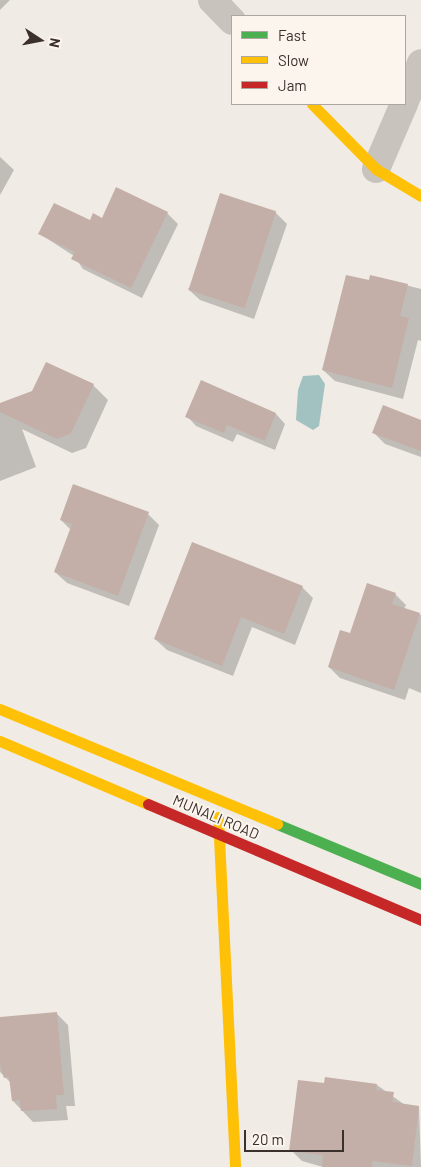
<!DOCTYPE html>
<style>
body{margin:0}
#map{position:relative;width:421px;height:1167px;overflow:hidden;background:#f0ebe5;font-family:Barlow,sans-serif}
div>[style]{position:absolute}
.water>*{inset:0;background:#a1c2c1}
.shadow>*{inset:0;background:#0003}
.building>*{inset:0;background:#c3afa7;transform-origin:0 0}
.street>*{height:28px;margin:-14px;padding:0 14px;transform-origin:14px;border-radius:14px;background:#c9c3be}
.fast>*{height:11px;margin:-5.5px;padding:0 5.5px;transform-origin:5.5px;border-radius:5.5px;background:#4caf50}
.slow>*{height:11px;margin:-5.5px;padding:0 5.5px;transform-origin:5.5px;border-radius:5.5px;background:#ffc107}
.jam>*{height:11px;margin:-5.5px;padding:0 5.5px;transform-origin:5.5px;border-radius:5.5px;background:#c62828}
span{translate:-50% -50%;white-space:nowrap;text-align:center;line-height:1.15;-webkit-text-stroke:4px #fbf5ee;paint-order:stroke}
.street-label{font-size:15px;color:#3b302b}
.legend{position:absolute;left:231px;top:15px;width:175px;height:90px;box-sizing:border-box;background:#fbf5ee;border:1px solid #aea6a0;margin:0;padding:6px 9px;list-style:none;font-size:15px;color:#3b302b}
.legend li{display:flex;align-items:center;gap:10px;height:25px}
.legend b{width:25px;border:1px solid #aea6a0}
.north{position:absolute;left:15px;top:15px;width:50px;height:50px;-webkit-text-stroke:4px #fbf5ee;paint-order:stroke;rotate:101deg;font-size:14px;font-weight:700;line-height:20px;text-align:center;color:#3b302b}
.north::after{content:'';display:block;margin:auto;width:18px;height:22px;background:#3b302b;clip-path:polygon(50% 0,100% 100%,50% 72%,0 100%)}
.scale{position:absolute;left:244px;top:1130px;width:100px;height:22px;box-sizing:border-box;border:2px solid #3b302b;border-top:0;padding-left:6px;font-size:15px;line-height:18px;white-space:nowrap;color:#3b302b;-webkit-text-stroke:4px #fbf5ee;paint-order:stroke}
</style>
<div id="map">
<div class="water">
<div style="clip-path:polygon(319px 375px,325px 384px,319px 426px,313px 430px,296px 420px,298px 390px,303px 376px)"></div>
</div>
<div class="shadow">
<div style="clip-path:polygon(0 0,10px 0,0 10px)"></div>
<div style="clip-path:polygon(0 157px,14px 170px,0 195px)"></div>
<div style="clip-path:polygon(275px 212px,287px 224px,254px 319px,200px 300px,188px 289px)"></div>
<div style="clip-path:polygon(167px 213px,178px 224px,142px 298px,83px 269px,74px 256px,40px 234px,103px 219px)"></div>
<div style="clip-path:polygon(371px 276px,421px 289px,421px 341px,418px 340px,403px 399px,335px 381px,323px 370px)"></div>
<div style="clip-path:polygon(93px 385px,108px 400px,86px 448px,72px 453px,22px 429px,36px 467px,0 481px,0 404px)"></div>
<div style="clip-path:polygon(276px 414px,285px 424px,275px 450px,237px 434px,233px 442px,196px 426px,187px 416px)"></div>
<div style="clip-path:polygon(421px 421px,421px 457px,385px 444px,374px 433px)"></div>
<div style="clip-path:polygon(148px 514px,159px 525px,129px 606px,67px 583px,55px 572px,71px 530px,61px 520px)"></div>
<div style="clip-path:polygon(302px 587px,313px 598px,295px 645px,252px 627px,233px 676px,167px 650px,155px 639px)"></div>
<div style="clip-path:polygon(395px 594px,406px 605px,404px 609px,421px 615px,421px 693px,409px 688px,405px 700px,340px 678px,329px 667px,351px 634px)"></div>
<div style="clip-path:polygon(57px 1014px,68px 1025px,75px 1106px,66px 1106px,68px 1120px,33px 1122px,13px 1101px,11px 1083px,0 1072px,0 1035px)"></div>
<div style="clip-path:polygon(325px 1085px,377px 1085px,405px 1105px,419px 1107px,421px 1167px,323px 1167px,302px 1161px,291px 1150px)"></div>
</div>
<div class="building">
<div style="clip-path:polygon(116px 187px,168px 212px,131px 288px,71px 259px,75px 252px,38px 234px,54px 203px,90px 220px,93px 213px,102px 218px)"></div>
<div style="left:220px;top:193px;width:59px;height:102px;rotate:18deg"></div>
<div style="clip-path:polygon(346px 275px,369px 280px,370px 275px,408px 284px,400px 316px,409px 318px,392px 388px,322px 370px)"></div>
<div style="clip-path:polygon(46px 362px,94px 384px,71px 433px,57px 439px,0 412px,0 403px,32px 391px)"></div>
<div style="clip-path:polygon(201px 380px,276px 413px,265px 441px,227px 425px,224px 433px,185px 417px)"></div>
<div style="clip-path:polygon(383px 405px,421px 420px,421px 451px,372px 433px)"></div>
<div style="clip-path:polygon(73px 484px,149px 512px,118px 596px,54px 572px,72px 524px,60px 520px)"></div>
<div style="clip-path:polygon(192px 542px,303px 586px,284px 634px,241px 617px,222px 666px,154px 639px)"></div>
<div style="clip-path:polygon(367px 583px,396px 593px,392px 604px,420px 613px,394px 690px,328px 667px,340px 630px,350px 633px)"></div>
<div style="clip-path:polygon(57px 1012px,64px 1095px,56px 1095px,57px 1109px,21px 1111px,20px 1100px,12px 1101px,9px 1077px,4px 1078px,0 1064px,0 1017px)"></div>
<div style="clip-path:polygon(325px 1077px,377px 1084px,376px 1090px,394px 1092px,392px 1102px,419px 1106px,412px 1166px,372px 1161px,372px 1167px,322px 1167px,323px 1155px,289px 1151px,298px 1080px,324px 1083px)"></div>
</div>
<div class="street">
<div style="left:212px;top:0;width:29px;rotate:46deg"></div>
<div style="left:405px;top:101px;width:41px;rotate:-67.2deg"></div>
<div style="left:376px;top:169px;width:71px;rotate:-66.7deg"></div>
</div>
<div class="fast">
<div style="left:277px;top:824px;width:156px;rotate:22.6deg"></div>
</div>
<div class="slow">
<div style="left:312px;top:104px;width:91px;rotate:45.4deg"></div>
<div style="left:376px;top:169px;width:52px;rotate:31deg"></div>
<div style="left:0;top:709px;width:300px;rotate:22.5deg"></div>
<div style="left:0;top:741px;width:161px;rotate:23.1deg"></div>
<div style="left:218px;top:817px;width:350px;rotate:87.2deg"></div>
</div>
<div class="jam">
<div style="left:148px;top:804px;width:297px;rotate:23deg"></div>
</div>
<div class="street-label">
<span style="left:216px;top:817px;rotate:23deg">MUNALI ROAD</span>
</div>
<ul class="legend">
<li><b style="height:6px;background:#4caf50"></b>Fast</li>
<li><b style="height:6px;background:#ffc107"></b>Slow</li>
<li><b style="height:6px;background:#c62828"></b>Jam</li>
</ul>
<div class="north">N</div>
<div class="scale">20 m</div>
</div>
